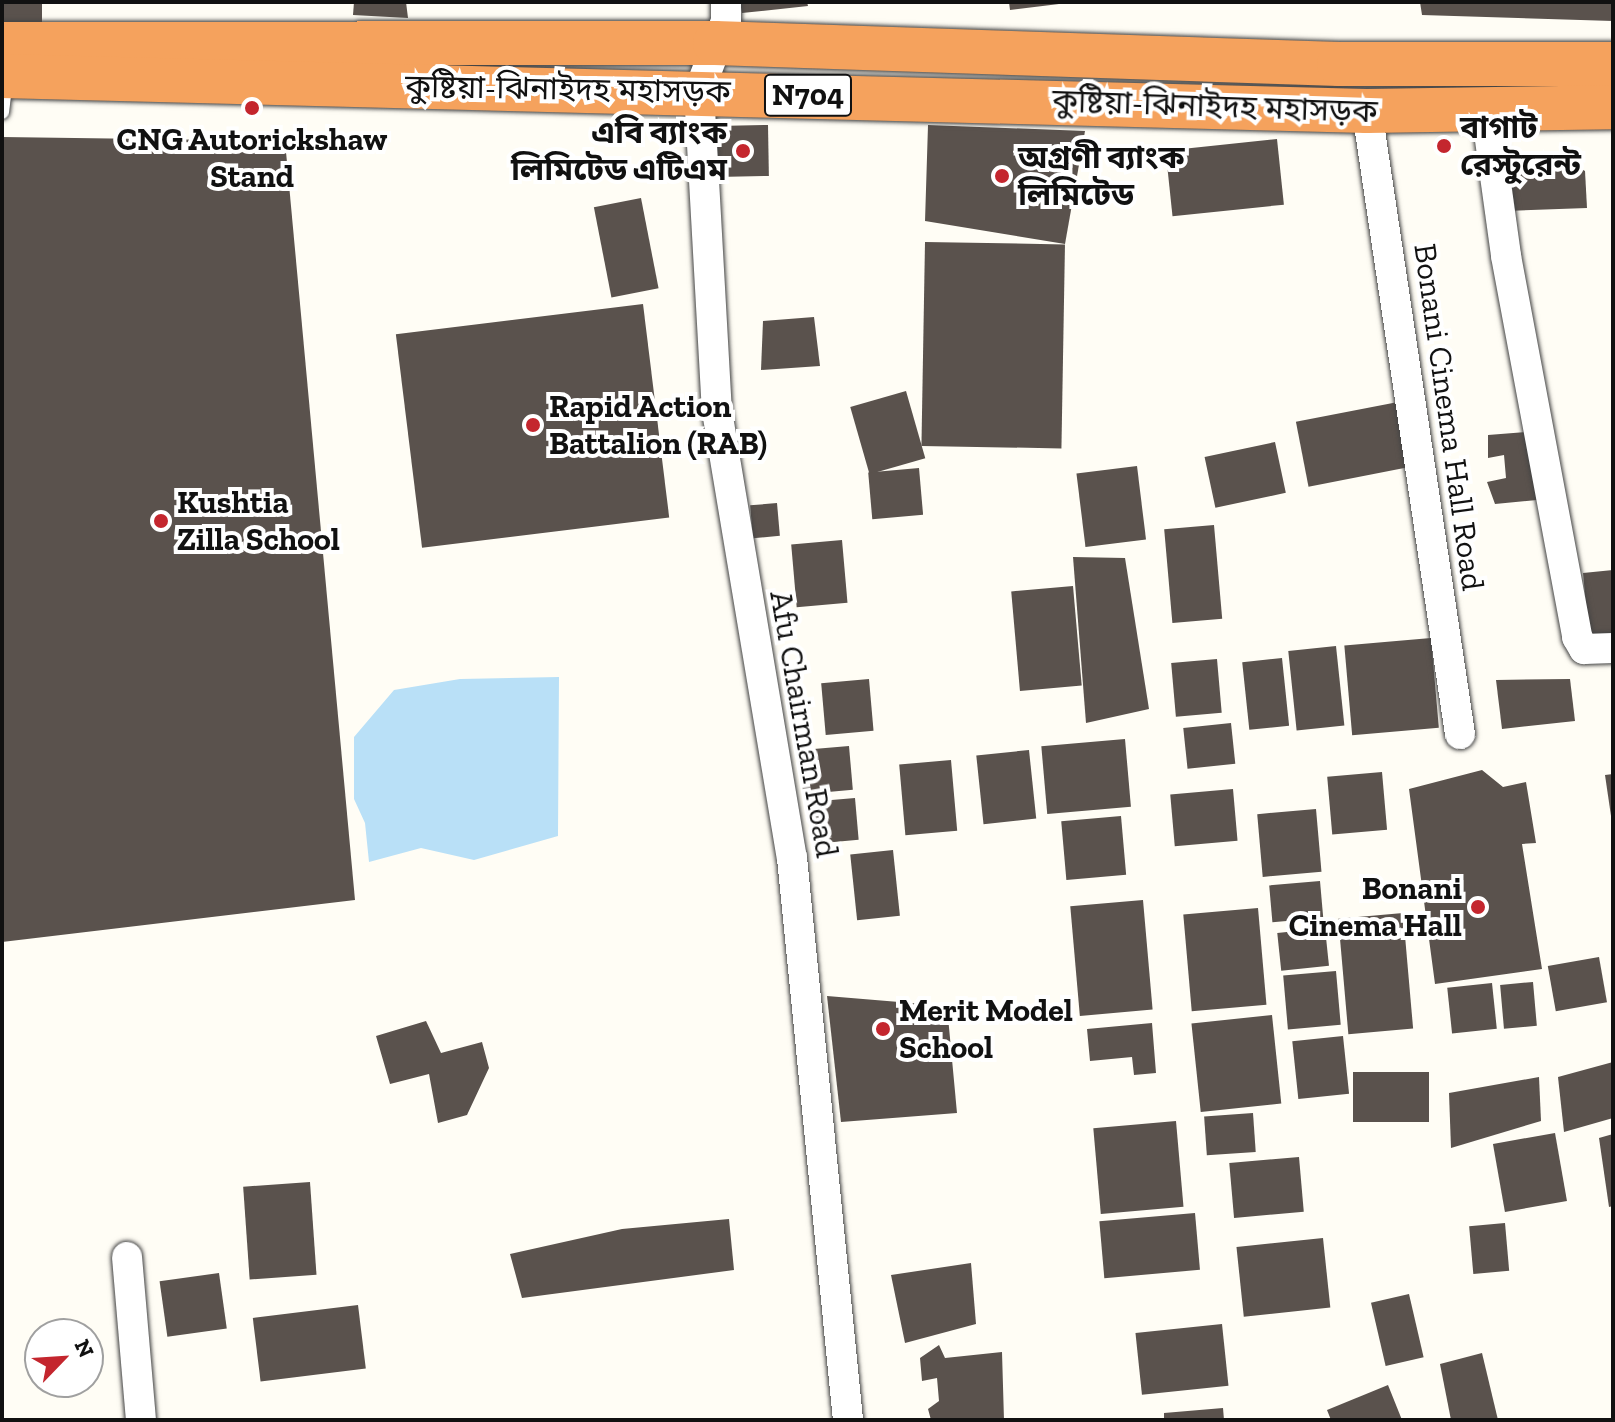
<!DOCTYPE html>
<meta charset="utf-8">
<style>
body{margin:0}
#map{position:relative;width:1615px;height:1422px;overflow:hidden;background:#fffdf5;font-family:"Zilla Slab","Noto Sans Bengali",serif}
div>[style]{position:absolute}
.water>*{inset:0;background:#b9e0f7}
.building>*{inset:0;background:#5a524d;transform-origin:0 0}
.roads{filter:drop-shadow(0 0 2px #444) drop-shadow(0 0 2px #444)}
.lane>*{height:14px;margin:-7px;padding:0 7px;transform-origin:7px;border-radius:7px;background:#fff}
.street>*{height:30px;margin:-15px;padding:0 15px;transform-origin:15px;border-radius:15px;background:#fff}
.highway>*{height:44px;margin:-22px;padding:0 22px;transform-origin:22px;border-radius:22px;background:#f5a25d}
.dots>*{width:22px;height:22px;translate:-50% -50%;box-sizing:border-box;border:4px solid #fff;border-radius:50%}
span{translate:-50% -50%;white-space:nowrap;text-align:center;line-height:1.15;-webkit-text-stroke:8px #fff;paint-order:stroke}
.shield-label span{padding:2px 6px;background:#fff;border:2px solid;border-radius:6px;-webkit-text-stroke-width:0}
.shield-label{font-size:30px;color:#111;font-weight:700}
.street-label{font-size:32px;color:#111}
.poi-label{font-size:32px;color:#111;font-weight:700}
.left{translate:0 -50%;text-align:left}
.right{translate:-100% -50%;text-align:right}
.frame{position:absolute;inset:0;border:4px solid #111;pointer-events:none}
.north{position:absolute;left:24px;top:1318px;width:80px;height:80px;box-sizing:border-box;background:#fff;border:2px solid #a0a0a0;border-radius:50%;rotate:65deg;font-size:22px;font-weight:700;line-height:32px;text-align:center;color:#111}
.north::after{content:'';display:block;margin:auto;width:28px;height:36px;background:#c4262e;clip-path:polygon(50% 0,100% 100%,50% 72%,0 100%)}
</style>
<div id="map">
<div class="water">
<div style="clip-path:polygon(559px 677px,558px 836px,474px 860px,421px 848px,369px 862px,365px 823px,354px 799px,354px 737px,394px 690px,460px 679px)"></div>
</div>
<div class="building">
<div style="left:2px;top:2px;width:40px;height:21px"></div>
<div style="clip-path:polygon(354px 2px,406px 2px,408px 18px,353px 15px)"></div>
<div style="clip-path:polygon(740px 2px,807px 2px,808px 6px,742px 13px)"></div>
<div style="clip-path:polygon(1009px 2px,1059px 2px,1059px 4px,1010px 10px)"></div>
<div style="clip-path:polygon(1420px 2px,1613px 2px,1613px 21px,1422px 15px)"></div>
<div style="left:768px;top:125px;width:51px;height:52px;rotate:89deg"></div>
<div style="clip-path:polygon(928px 125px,1085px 131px,1065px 244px,925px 221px)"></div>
<div style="clip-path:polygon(2px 137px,285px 141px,355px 900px,2px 942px)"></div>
<div style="left:1277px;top:139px;width:66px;height:112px;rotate:84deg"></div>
<div style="clip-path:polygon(1557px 156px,1585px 171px,1587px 208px,1506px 211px,1499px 161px)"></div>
<div style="left:641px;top:198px;width:92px;height:48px;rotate:79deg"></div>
<div style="left:925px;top:242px;width:140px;height:204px;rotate:1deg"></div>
<div style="left:643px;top:304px;width:215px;height:249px;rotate:83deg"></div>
<div style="clip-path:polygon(814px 317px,820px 366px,761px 370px,763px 321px)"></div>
<div style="left:906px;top:391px;width:70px;height:58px;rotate:74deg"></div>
<div style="left:1398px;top:402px;width:66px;height:104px;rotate:79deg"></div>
<div style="clip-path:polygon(1527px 432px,1537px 500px,1495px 504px,1487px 482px,1506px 478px,1504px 455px,1488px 458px,1488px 435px)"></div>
<div style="left:1275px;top:442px;width:52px;height:72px;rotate:78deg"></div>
<div style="left:1137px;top:466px;width:74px;height:61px;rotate:83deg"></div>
<div style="left:919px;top:468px;width:47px;height:51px;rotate:85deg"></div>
<div style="left:777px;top:503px;width:33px;height:27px;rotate:85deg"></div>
<div style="left:1214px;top:525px;width:94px;height:50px;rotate:85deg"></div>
<div style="left:842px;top:540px;width:63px;height:51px;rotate:85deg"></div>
<div style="clip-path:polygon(1073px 557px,1125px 558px,1149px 709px,1086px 723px)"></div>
<div style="clip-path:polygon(1613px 570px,1613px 634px,1589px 637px,1583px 573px)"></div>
<div style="left:1073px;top:586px;width:100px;height:62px;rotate:85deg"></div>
<div style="left:1431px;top:638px;width:90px;height:87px;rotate:85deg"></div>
<div style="left:1336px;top:646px;width:80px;height:48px;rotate:84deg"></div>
<div style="left:1282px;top:658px;width:68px;height:40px;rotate:84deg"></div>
<div style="left:1217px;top:659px;width:54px;height:46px;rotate:85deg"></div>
<div style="left:869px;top:679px;width:52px;height:48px;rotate:85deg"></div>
<div style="clip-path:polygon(1570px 679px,1575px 721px,1502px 729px,1496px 680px)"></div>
<div style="left:1231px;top:723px;width:41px;height:48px;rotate:84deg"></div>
<div style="left:1125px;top:739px;width:68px;height:84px;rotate:85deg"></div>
<div style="left:849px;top:746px;width:44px;height:50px;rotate:85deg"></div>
<div style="left:1029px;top:750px;width:69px;height:53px;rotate:84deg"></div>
<div style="left:951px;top:760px;width:71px;height:52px;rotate:85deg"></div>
<div style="clip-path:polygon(1482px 770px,1503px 787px,1526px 782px,1536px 843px,1522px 844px,1542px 969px,1435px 984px,1409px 789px)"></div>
<div style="left:1382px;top:772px;width:58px;height:55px;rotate:85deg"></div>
<div style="clip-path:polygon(1613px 774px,1613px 816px,1611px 816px,1605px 775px)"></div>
<div style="left:1233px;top:789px;width:52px;height:63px;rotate:85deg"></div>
<div style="left:855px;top:798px;width:42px;height:44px;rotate:85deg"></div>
<div style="left:1316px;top:809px;width:63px;height:59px;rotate:85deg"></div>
<div style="left:1121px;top:816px;width:59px;height:60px;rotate:85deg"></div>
<div style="left:893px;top:850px;width:66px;height:43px;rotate:84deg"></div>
<div style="left:1320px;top:881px;width:37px;height:51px;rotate:85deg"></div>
<div style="left:1143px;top:900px;width:110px;height:73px;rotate:85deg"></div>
<div style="left:1258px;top:908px;width:97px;height:75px;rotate:85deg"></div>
<div style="left:1403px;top:913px;width:116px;height:65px;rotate:85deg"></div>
<div style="left:1325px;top:928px;width:38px;height:48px;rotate:84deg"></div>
<div style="left:1599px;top:957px;width:46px;height:52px;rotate:80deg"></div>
<div style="left:1336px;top:971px;width:54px;height:53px;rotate:85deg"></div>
<div style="left:1533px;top:982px;width:44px;height:33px;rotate:85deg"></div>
<div style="left:1492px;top:983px;width:46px;height:45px;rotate:84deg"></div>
<div style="clip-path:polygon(827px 996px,947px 1006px,957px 1113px,841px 1122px)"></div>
<div style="left:1272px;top:1015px;width:89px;height:81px;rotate:84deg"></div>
<div style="clip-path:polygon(426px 1021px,441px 1053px,482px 1042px,489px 1068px,467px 1115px,438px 1123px,429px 1074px,390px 1084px,376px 1036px)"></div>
<div style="clip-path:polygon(1152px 1023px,1156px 1073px,1134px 1075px,1132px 1057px,1090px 1061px,1087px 1029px)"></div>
<div style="left:1343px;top:1036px;width:58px;height:51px;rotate:84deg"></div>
<div style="clip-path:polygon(1613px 1062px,1613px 1118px,1564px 1132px,1558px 1077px)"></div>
<div style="left:1429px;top:1072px;width:50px;height:76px;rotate:90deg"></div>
<div style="clip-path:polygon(1539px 1077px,1541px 1121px,1451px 1148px,1449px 1093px)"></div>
<div style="left:1253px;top:1113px;width:39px;height:49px;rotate:86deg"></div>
<div style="left:1176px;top:1121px;width:86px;height:83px;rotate:85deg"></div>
<div style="left:1555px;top:1133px;width:69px;height:63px;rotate:80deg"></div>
<div style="clip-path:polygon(1613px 1134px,1613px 1206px,1609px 1207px,1599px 1138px)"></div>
<div style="left:1299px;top:1157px;width:55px;height:70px;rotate:85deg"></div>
<div style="left:310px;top:1182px;width:93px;height:67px;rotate:86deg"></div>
<div style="left:1195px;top:1213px;width:57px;height:96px;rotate:85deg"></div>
<div style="clip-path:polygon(729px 1219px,734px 1270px,522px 1298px,510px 1254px,622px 1229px)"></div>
<div style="left:1505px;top:1223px;width:48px;height:36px;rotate:85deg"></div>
<div style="left:1323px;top:1238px;width:70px;height:87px;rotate:84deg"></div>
<div style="clip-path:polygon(971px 1263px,976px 1324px,905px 1343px,891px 1275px)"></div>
<div style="left:219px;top:1273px;width:56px;height:60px;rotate:82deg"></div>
<div style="left:1409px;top:1294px;width:65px;height:39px;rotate:77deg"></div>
<div style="left:358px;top:1305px;width:64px;height:106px;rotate:83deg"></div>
<div style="left:1222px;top:1324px;width:62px;height:87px;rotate:84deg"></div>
<div style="clip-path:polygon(939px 1345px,945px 1358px,1002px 1352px,1004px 1420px,931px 1420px,928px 1409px,939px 1401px,937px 1378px,922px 1381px,920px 1358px)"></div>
<div style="clip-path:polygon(1482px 1353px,1498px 1420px,1451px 1420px,1440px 1364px)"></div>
<div style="clip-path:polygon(1388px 1385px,1402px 1420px,1331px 1420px,1327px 1410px)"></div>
<div style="clip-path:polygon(1223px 1408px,1224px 1420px,1164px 1420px,1164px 1413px)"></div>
</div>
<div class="roads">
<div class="lane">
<div style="left:2px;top:112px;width:32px;rotate:-83deg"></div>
</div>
<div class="street">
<div style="left:726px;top:2px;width:19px;rotate:90deg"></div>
<div style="left:726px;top:21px;width:75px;rotate:111.1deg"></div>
<div style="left:699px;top:91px;width:321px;rotate:86.8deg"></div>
<div style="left:717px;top:411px;width:453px;rotate:80.5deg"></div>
<div style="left:792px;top:858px;width:565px;rotate:84.31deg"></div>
<div style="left:1367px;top:111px;width:630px;rotate:81.51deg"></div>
<div style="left:1486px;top:111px;width:146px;rotate:82.1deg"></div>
<div style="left:1506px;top:256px;width:388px;rotate:79.4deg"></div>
<div style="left:1577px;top:637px;width:14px;rotate:60deg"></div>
<div style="left:1584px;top:649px;width:29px;rotate:-2deg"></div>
<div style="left:127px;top:1257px;width:164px;rotate:85.1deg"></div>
</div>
<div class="highway">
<div style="left:2px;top:44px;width:713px;rotate:-0.08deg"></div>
<div style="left:715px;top:43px;width:624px;rotate:1.93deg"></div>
<div style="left:1339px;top:64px;width:274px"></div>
<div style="left:2px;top:76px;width:1365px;rotate:1.47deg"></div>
<div style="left:1367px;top:111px;width:246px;rotate:-0.9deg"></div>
</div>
</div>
<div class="dots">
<div style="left:252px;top:108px;background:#c4262e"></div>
<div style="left:1444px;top:146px;background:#c4262e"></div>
<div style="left:743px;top:151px;background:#c4262e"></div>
<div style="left:1002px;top:176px;background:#c4262e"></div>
<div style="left:533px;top:425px;background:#c4262e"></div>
<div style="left:161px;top:521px;background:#c4262e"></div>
<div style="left:1478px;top:907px;background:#c4262e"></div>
<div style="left:883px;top:1029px;background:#c4262e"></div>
</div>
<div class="shield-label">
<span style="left:808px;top:95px">N704</span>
</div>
<div class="street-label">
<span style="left:568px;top:89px;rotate:1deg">কুষ্টিয়া-ঝিনাইদহ মহাসড়ক</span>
<span style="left:1215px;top:106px;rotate:2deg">কুষ্টিয়া-ঝিনাইদহ মহাসড়ক</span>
<span style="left:1449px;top:417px;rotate:82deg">Bonani Cinema Hall Road</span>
<span style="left:804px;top:724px;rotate:80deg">Afu Chairman Road</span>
</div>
<div class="poi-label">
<span class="left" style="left:1460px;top:146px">বাগাট<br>রেস্টুরেন্ট</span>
<span class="right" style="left:727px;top:151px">এবি ব্যাংক<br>লিমিটেড এটিএম</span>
<span style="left:252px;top:158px">CNG Autorickshaw<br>Stand</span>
<span class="left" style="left:1018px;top:176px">অগ্রণী ব্যাংক<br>লিমিটেড</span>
<span class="left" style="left:549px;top:425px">Rapid Action<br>Battalion (RAB)</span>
<span class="left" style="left:177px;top:521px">Kushtia<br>Zilla School</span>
<span class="right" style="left:1462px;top:907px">Bonani<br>Cinema Hall</span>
<span class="left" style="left:899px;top:1029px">Merit Model<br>School</span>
</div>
<div class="frame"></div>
<div class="north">N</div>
</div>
